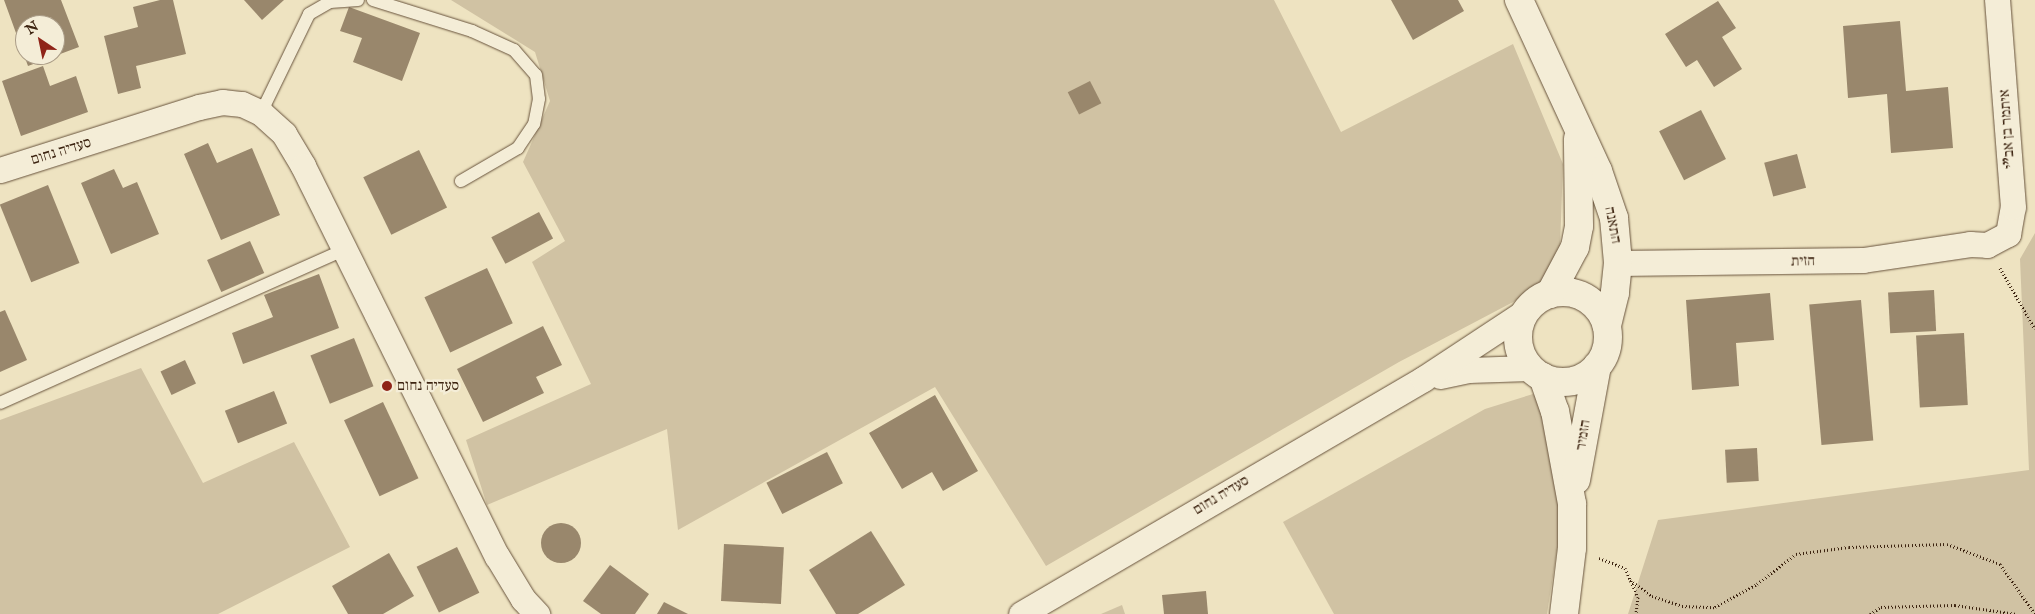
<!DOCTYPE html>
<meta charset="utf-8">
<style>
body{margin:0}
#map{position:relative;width:2035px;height:614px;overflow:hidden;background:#eee3c1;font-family:"IM FELL English","Frank Ruhl Libre",serif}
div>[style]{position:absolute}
.green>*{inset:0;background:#d0c2a3}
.building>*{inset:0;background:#99876c;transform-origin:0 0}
.round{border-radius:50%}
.path>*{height:3px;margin-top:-1.5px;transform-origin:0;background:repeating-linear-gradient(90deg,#3c2310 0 1px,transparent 0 3.5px)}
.roads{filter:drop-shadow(0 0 1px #68533c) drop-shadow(0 0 1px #68533c)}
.service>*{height:12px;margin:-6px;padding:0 6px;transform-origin:6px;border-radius:6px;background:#f4edd7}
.minor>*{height:25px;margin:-12.5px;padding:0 12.5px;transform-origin:12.5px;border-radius:12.5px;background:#f4edd7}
.tertiary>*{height:28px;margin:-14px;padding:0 14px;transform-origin:14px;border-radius:14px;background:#f4edd7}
.tertiary>.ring{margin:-14px;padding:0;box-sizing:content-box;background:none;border:28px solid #f4edd7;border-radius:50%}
.dots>*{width:14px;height:14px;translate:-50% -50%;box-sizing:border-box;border:2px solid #f4edd7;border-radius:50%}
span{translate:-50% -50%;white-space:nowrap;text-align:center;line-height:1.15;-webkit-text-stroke:4.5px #f4edd7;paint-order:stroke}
.street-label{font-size:15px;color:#3c2310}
.poi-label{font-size:15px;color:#3c2310}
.left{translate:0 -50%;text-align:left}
.north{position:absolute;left:15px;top:15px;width:50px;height:50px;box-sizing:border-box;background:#f4edd7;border:1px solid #aa9c87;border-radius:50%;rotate:326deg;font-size:14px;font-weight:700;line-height:20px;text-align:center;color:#3c2310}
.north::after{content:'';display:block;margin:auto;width:18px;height:22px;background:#8f2418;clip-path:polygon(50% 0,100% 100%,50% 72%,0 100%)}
</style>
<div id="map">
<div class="green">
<div style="clip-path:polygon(451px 0,1274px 0,1341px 132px,1513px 44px,1563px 164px,1560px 247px,1540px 288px,1399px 362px,1046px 566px,935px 387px,678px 530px,667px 429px,487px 505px,466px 440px,591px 384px,532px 262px,565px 241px,523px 162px,550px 101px,535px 52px)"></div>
<div style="clip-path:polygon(2035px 233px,2035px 614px,1628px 614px,1658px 520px,2029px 470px,2020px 259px)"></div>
<div style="clip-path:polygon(141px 368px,203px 483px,294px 442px,350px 547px,218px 614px,0 614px,0 420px)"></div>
<div style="clip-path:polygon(1533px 394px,1543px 401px,1564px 506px,1547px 614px,1334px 614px,1283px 522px,1485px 409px)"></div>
<div style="clip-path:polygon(1122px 605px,1125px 614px,1101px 614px)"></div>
</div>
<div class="building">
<div style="clip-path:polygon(evenodd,4px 0,61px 0,79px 47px,28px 66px,4px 0,25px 25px,55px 25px,55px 55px,25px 55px,25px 25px)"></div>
<div style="clip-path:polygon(160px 0,173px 0,186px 54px,136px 66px,141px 88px,118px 94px,104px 36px,138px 27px,133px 7px)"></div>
<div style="clip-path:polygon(244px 0,284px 0,262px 20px)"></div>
<div style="clip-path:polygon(1391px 0,1458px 0,1464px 11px,1413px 40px)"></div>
<div style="clip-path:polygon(1718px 1px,1736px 28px,1722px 37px,1742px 69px,1714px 87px,1697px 60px,1686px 67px,1665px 34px)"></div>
<div style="clip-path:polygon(349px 7px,420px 33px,402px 81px,353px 62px,362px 38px,340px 31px)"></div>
<div style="clip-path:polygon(1900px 21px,1906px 91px,1948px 87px,1953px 148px,1891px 153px,1887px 94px,1848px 98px,1843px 26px)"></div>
<div style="clip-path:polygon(43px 66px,50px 86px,76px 76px,88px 112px,21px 136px,2px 81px)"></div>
<div style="left:1090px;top:81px;width:25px;height:25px;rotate:63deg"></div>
<div style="left:1701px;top:110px;width:55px;height:47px;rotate:63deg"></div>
<div style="clip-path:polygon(208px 143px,217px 163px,252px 148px,280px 215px,221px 240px,184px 154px)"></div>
<div style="left:419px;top:150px;width:64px;height:62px;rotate:64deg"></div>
<div style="left:1797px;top:154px;width:35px;height:34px;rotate:75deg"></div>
<div style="clip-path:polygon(114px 169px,123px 188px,137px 182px,159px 234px,111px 254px,81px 183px)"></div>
<div style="left:48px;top:185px;width:84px;height:52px;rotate:68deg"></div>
<div style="left:539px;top:212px;width:30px;height:54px;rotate:62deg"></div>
<div style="left:250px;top:241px;width:35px;height:47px;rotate:66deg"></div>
<div style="left:487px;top:268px;width:61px;height:69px;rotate:65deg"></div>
<div style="clip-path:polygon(319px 274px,339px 328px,243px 364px,232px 333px,273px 317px,264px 295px)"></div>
<div style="left:1934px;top:290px;width:41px;height:46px;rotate:87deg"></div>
<div style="clip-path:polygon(1770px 293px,1774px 340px,1736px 343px,1739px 386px,1692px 390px,1686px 300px)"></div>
<div style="left:1861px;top:300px;width:141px;height:52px;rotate:85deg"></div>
<div style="clip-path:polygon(5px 310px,27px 360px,0 372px,0 312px)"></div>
<div style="clip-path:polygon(543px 326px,562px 365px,536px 377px,544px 393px,483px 422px,457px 369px)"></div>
<div style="left:1964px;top:333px;width:72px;height:48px;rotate:87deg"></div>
<div style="left:354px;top:338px;width:52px;height:47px;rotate:68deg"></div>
<div style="left:185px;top:360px;width:26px;height:27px;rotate:65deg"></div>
<div style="left:274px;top:391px;width:35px;height:53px;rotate:68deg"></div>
<div style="clip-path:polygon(935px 395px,978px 471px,943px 491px,932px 472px,902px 489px,869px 433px)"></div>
<div style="left:383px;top:402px;width:84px;height:43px;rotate:65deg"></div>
<div style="left:1757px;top:448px;width:33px;height:32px;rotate:87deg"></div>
<div style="left:827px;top:452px;width:35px;height:68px;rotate:63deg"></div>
<div class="round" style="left:541px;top:523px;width:40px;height:40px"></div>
<div style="clip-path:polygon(871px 531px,905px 585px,858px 614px,836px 614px,809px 570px)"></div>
<div style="left:724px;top:544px;width:60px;height:57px;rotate:3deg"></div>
<div style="left:457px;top:547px;width:51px;height:45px;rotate:64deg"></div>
<div style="clip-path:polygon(389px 553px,414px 596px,383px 614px,348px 614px,332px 586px)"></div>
<div style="clip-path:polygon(610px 565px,649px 594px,635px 614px,601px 614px,583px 601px)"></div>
<div style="clip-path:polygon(1206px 591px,1208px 614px,1164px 614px,1162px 595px)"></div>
<div style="clip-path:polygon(664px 602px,688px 614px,657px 614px)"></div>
</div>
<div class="path">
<div style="left:2000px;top:268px;width:70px;rotate:60.2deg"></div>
<div style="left:1599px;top:558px;width:28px;rotate:21deg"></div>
<div style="left:1625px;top:568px;width:32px;rotate:66deg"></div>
<div style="left:1638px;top:597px;width:17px;rotate:97deg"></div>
<div style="left:1630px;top:580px;width:27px;rotate:36deg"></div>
<div style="left:1652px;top:596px;width:32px;rotate:18deg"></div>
<div style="left:1682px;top:606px;width:33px;rotate:2deg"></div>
<div style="left:1715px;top:607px;width:48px;rotate:-28.7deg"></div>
<div style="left:1757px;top:584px;width:49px;rotate:-37.6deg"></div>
<div style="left:1796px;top:554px;width:53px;rotate:-7.5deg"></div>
<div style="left:1849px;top:547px;width:98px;rotate:-1.8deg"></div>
<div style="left:1947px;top:544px;width:57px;rotate:20.7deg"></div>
<div style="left:2000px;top:564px;width:61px;rotate:55deg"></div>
<div style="left:1870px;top:614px;width:13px;rotate:-32deg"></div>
<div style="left:1881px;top:607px;width:74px;rotate:-1.5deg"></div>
<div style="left:1955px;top:605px;width:62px;rotate:8.4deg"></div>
</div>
<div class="roads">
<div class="service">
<div style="left:373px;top:0;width:104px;rotate:17.4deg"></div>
<div style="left:472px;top:31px;width:46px;rotate:24.3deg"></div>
<div style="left:514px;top:50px;width:33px;rotate:49deg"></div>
<div style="left:536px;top:75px;width:24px;rotate:83deg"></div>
<div style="left:539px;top:99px;width:25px;rotate:101deg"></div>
<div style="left:534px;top:124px;width:29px;rotate:124deg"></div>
<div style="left:518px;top:148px;width:66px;rotate:149.9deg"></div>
<div style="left:261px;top:113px;width:110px;rotate:-64.1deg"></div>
<div style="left:309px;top:14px;width:24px;rotate:-30deg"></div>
<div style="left:330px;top:2px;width:28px;rotate:-4deg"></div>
<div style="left:0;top:403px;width:376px;rotate:-24deg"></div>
</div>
<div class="minor">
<div style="left:0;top:170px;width:209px;rotate:-17.6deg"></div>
<div style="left:199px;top:107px;width:24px;rotate:-12deg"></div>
<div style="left:222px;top:102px;width:20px;rotate:6deg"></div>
<div style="left:242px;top:104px;width:21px;rotate:25deg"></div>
<div style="left:261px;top:113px;width:31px;rotate:42deg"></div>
<div style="left:284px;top:134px;width:37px;rotate:59deg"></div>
<div style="left:303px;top:166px;width:436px;rotate:63.6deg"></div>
<div style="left:497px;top:556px;width:50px;rotate:58.8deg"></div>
<div style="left:523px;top:599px;width:21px;rotate:47deg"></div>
<div style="left:1618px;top:263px;width:245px;rotate:-0.7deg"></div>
<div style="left:1863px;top:260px;width:108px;rotate:-8.5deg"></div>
<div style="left:1970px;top:244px;width:17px;rotate:3deg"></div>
<div style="left:1987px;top:245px;width:24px;rotate:-28deg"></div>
<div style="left:2008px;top:234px;width:27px;rotate:-80deg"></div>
<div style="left:2013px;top:207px;width:208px;rotate:-94.4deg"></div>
<div style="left:1440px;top:376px;width:29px;rotate:-12deg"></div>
<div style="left:1468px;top:370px;width:62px;rotate:-1.8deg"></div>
<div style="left:1021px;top:614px;width:466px;rotate:-30.3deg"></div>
<div style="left:1423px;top:379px;width:123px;rotate:-33.4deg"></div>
</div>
<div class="tertiary">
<div style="left:1519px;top:0;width:188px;rotate:65.2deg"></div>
<div style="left:1598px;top:171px;width:50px;rotate:71.2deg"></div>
<div style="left:1614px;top:218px;width:45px;rotate:84.9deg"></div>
<div style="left:1618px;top:263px;width:30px;rotate:96deg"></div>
<div style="left:1615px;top:293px;width:34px;rotate:104deg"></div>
<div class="ring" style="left:1518px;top:292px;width:62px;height:62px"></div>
<div style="left:1550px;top:294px;width:53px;rotate:-62deg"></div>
<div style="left:1575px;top:247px;width:21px;rotate:-79deg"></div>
<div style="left:1579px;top:226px;width:87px;rotate:-90.7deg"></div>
<div style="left:1543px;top:377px;width:36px;rotate:71deg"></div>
<div style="left:1555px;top:411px;width:95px;rotate:79.6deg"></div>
<div style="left:1572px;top:504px;width:44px;rotate:90deg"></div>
<div style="left:1572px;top:548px;width:66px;rotate:96.9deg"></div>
<div style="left:1576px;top:480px;width:116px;rotate:-79.6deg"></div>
</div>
</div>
<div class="dots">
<div style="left:387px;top:386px;background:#8f2418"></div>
</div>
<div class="street-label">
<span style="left:2007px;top:129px;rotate:-94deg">איתמר בן אב"י</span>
<span style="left:61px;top:151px;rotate:-17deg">סעדיה נחום</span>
<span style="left:1613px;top:225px;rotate:79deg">התאנה</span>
<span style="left:1803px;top:261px;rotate:-1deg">הזית</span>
<span style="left:1583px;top:435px;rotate:-81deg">הזמיר</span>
<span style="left:1221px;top:495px;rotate:-31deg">סעדיה נחום</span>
</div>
<div class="poi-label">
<span class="left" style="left:397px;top:386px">סעדיה נחום</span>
</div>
<div class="north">N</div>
</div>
